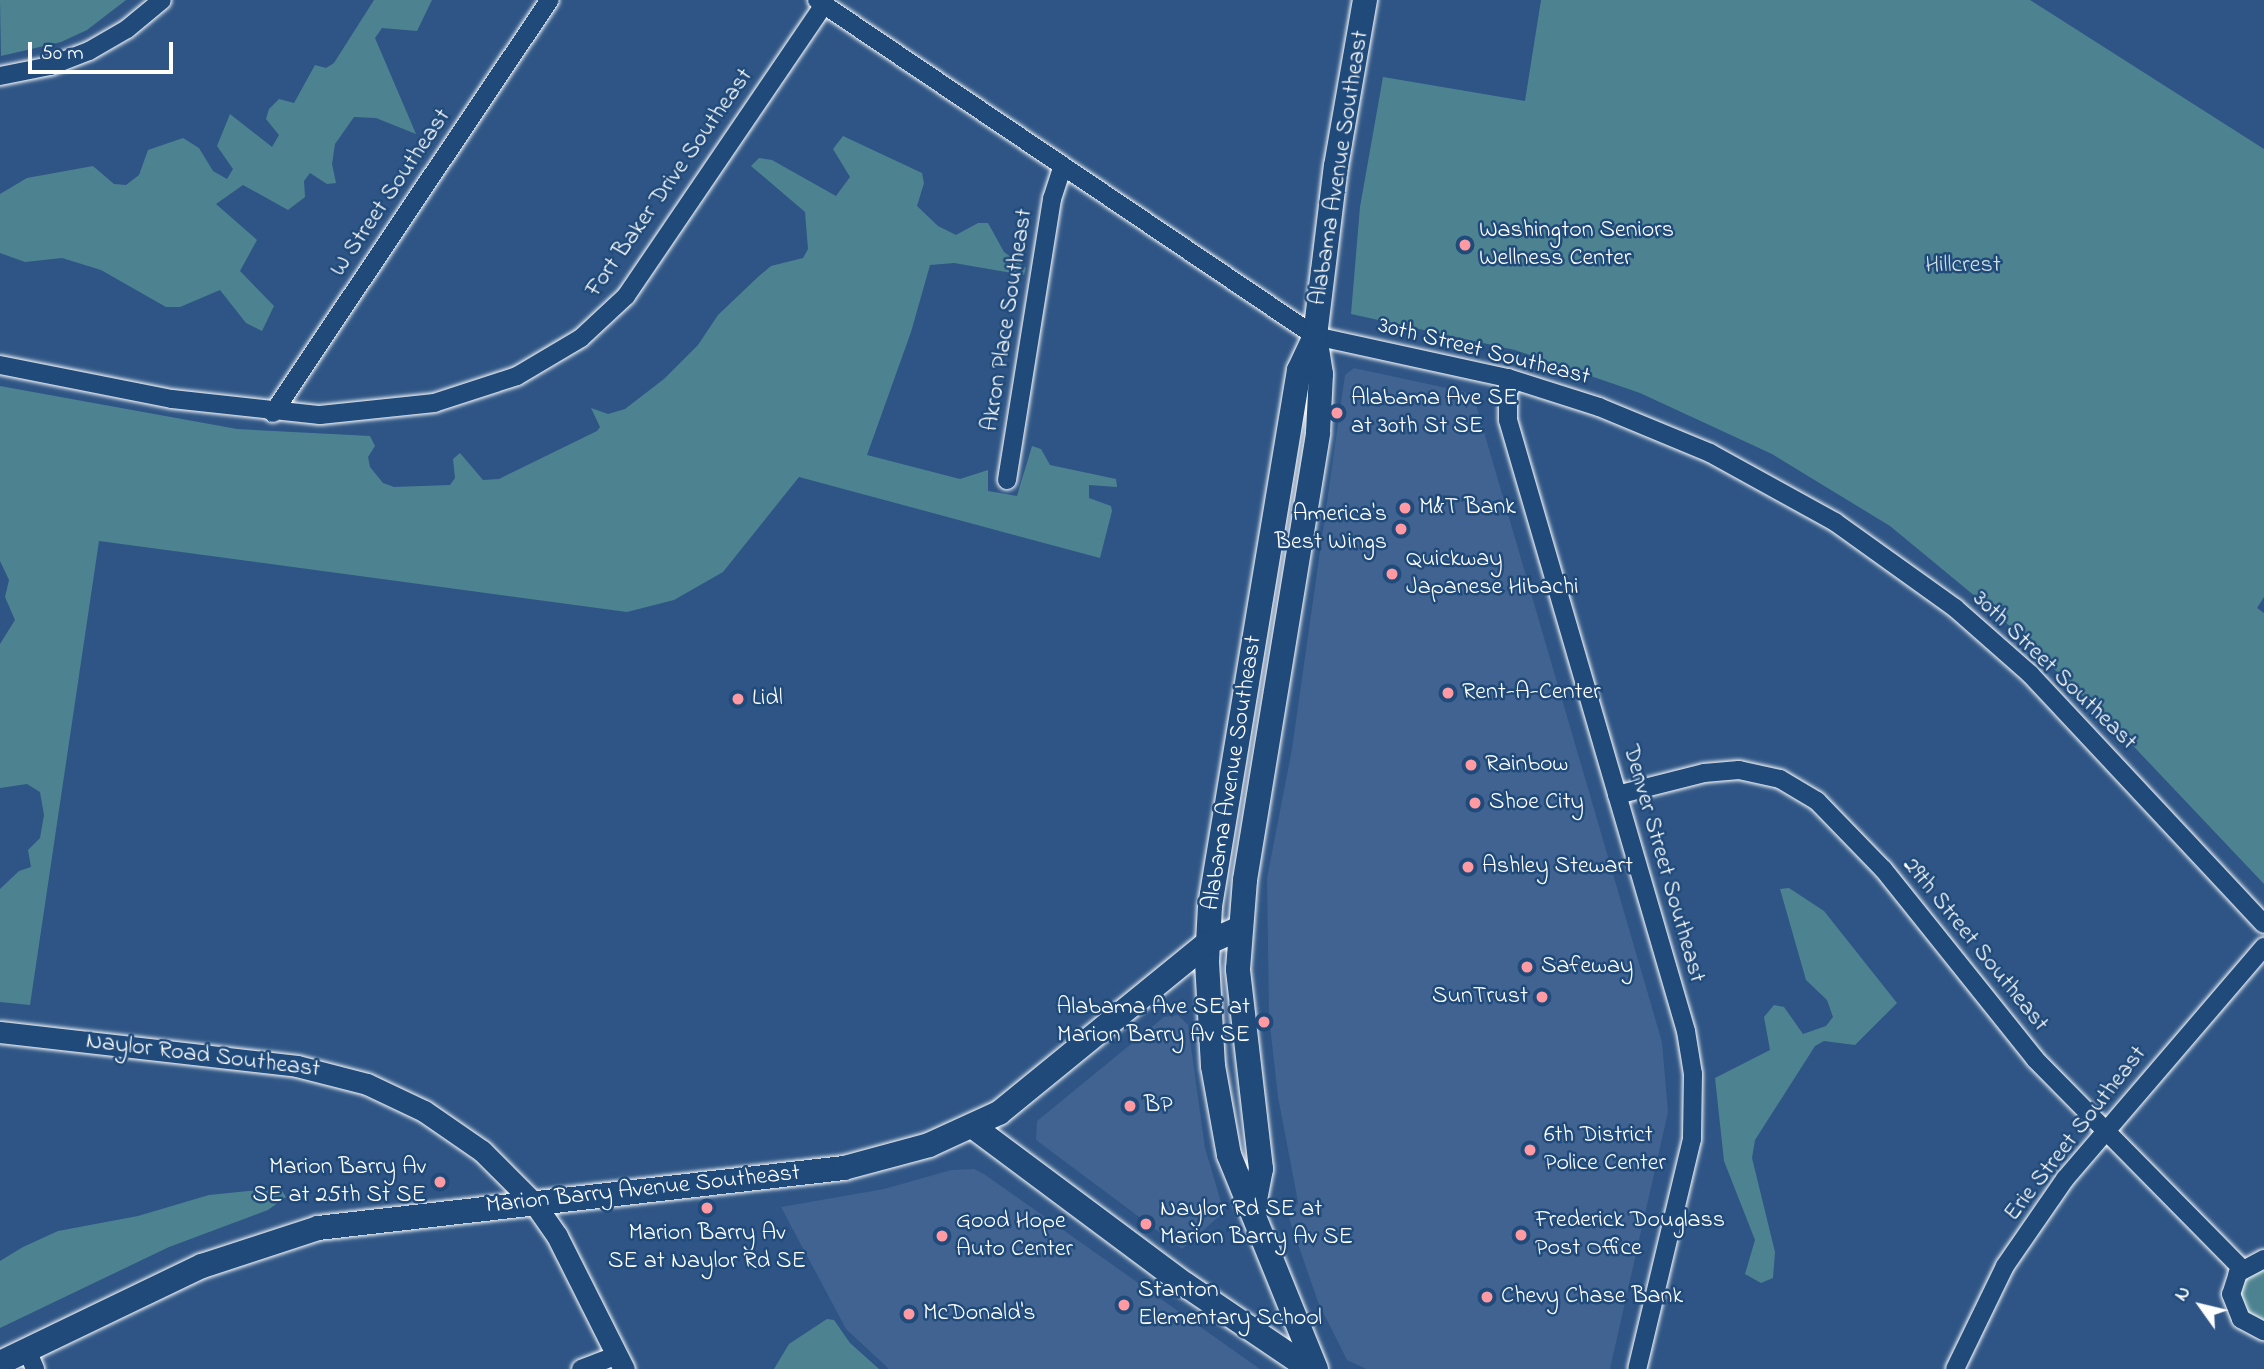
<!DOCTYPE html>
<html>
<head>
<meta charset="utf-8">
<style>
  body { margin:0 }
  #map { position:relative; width:2264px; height:1369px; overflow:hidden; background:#2e5585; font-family:"Indie Flower",sans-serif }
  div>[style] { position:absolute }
  .built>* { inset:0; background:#406391 }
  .green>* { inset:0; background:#4d8391 }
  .roads { filter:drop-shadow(0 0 2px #fff) drop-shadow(0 0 2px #fff) }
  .minor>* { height:18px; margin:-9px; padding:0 9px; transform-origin:9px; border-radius:9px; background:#1f4a7a }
  .tertiary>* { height:21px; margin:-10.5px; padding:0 10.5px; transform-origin:10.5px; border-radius:10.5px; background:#1f4a7a }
  .secondary>* { height:24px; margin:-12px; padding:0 12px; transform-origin:12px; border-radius:12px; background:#1f4a7a }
  .dots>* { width:19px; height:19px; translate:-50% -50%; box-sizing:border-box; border:4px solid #1f4a7a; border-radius:50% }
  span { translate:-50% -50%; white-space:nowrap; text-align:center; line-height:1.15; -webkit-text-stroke:5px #1f4a7a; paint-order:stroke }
  .street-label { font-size:24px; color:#fff }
  .poi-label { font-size:24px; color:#fff }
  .left { translate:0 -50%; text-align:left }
  .right { translate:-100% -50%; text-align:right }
  .park-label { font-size:24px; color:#d2e0e4 }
  .north { position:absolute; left:2166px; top:1271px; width:70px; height:70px; -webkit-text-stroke:5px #1f4a7a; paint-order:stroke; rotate:304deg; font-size:19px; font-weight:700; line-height:28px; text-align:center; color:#fff }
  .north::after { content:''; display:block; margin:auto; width:24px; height:32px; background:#fff; clip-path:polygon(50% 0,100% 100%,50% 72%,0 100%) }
  .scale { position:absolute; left:28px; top:42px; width:145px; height:32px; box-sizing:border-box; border:4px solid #fff; border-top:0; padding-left:9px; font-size:21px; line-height:24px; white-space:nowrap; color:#fff; -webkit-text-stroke:5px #1f4a7a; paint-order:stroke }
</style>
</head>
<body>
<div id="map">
  <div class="built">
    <div style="clip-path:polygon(1354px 368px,1465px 392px,1475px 401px,1662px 1042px,1668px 1112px,1610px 1369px,1366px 1369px,1347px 1360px,1318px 1302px,1289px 1218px,1298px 1202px,1278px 1097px,1269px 1017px,1267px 878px,1292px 749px,1345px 375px)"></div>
    <div style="clip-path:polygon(1178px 1015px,1188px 1025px,1205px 1148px,1224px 1212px,1182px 1249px,1036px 1140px,1037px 1121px,1164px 1017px)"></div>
    <div style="clip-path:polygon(974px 1169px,984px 1174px,1260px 1369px,889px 1369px,846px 1329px,781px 1207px,884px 1189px,951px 1170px)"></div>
  </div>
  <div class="green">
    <div style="clip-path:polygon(0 0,126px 0,87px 30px,61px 42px,1px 56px)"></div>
    <div style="clip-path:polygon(374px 0,432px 0,417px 31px,382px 28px,375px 38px,416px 134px,376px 118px,354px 117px,335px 144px,332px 164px,336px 183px,327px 184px,310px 173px,304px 181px,305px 197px,288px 210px,243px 185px,216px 204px,257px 240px,240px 271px,274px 306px,262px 331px,246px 323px,220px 290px,180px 307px,166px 307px,101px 270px,62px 258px,25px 262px,0 253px,0 194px,27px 178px,93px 166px,114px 184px,126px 185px,139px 175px,148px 150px,183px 138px,199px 148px,213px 171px,227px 179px,233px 169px,217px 146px,230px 114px,272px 147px,279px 135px,266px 119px,269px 109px,279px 99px,294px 103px,315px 65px,326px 68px,334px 63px)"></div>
    <div style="clip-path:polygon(1541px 0,2030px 0,2264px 149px,2264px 597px,2257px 608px,2264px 613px,2264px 884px,2120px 732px,1999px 616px,1890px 526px,1772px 454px,1640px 393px,1515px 350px,1351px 314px,1360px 207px,1383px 77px,1525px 101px)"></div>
    <div style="clip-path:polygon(843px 136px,922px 173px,924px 183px,917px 206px,938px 226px,956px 235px,978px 223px,988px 223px,1004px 252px,1026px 268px,1024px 275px,954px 263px,930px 265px,911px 332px,867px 455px,960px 479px,988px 470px,988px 491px,1017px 496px,1032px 446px,1041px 449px,1050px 465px,1116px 479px,1117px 487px,1089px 485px,1089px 498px,1111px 506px,1112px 511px,1100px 558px,799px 477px,723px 572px,674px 600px,627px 612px,99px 541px,30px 1005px,0 1002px,0 889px,19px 871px,31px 867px,28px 850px,40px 838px,44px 815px,40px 792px,27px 784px,0 788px,0 644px,15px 620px,5px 597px,9px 580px,0 561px,0 386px,237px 429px,370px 436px,375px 446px,368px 457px,370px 467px,383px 483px,394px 487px,450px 485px,455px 478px,453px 459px,460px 453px,483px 480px,499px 479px,597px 431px,600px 427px,591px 408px,608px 414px,625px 409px,664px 379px,698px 345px,718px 315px,759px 276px,771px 266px,803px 258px,808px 249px,805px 212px,751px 166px,759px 158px,772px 160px,836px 196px,850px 177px,833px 149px)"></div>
    <div style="clip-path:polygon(1789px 888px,1824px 911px,1897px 1003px,1855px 1045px,1824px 1041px,1815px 1046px,1755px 1140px,1752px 1158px,1775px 1252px,1773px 1278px,1761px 1283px,1745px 1274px,1755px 1240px,1724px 1161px,1715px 1078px,1770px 1050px,1764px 1017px,1774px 1005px,1784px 1007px,1803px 1034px,1826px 1026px,1833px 1017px,1827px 1000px,1806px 980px,1780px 889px)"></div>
    <div style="clip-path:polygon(280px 1188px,286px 1197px,268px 1210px,169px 1247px,0 1328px,0 1261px,23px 1247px,58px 1231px,138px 1216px,209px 1195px)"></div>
    <div style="clip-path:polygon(2264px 1267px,2264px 1322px,2247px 1313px,2239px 1294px,2248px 1275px)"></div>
    <div style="clip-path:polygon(827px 1319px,834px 1320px,850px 1343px,879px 1369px,774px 1369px,789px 1344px)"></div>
  </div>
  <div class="roads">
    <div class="minor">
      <div style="left:817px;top:0;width:601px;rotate:34.01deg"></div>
      <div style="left:1315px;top:336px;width:198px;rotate:12.3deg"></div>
      <div style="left:1508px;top:378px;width:96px;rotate:17.7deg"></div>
      <div style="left:1599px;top:407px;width:120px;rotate:22.5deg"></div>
      <div style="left:1710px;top:453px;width:143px;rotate:28.9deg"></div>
      <div style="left:1835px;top:522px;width:148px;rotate:35.6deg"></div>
      <div style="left:1955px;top:608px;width:100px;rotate:41.3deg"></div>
      <div style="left:2030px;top:674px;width:342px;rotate:46.9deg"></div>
      <div style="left:0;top:76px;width:51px;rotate:-11.3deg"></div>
      <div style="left:50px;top:66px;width:42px;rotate:-21deg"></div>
      <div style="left:89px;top:51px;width:44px;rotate:-30.1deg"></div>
      <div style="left:127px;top:29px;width:45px;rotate:-39.6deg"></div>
      <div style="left:0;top:365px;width:175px;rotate:11.2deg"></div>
      <div style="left:172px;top:399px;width:149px;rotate:6.2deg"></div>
      <div style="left:320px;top:415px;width:115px;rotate:-6deg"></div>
      <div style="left:434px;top:403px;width:87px;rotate:-18deg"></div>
      <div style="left:517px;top:376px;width:74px;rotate:-30.7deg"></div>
      <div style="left:581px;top:338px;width:62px;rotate:-43deg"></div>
      <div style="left:626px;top:296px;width:352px;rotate:-55.8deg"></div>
      <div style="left:1508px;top:378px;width:42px;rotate:90deg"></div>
      <div style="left:1508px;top:420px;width:636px;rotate:73.76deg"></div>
      <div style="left:1686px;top:1031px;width:44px;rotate:80.8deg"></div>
      <div style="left:1693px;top:1074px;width:65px;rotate:90.9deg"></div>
      <div style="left:1692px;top:1139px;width:236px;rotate:103.4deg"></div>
      <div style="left:273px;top:413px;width:497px;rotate:-56.2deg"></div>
      <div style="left:1007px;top:480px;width:285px;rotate:-80.9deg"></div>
      <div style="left:1052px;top:199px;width:33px;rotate:-72deg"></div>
      <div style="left:1617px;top:795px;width:90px;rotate:-14.2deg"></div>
      <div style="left:1704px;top:773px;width:35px;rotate:-5deg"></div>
      <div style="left:1739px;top:770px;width:42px;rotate:12.4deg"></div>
      <div style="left:1780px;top:779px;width:43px;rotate:30.7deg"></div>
      <div style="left:1817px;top:801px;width:95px;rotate:45.9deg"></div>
      <div style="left:1883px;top:869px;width:243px;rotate:51.3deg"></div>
      <div style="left:2035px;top:1059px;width:295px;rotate:45.4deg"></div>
      <div style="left:2264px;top:1259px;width:30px;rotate:152deg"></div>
      <div style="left:2238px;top:1273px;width:22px;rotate:108deg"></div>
      <div style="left:2231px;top:1294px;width:27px;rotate:68deg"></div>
      <div style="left:2241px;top:1319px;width:26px;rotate:28deg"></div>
      <div style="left:27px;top:1350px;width:21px;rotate:67deg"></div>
      <div style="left:581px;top:1369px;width:36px;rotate:-21deg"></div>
      <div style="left:1955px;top:1369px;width:114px;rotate:-64.1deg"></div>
      <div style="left:2005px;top:1266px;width:106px;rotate:-55.4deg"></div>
      <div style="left:2065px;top:1179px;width:306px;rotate:-49.4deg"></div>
    </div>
    <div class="tertiary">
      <div style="left:0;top:1032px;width:299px;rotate:6.5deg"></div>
      <div style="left:297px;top:1066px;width:72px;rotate:14.4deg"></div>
      <div style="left:367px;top:1084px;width:63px;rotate:25.3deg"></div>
      <div style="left:424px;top:1111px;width:70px;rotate:34.6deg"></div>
      <div style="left:482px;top:1151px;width:74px;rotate:45deg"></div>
      <div style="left:534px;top:1203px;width:40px;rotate:55.1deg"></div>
      <div style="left:557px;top:1236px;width:149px;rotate:63.3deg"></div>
    </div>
    <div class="secondary">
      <div style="left:1315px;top:336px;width:38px;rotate:115deg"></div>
      <div style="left:1299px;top:370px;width:543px;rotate:99.43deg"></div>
      <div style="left:1210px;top:906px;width:56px;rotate:93.1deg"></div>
      <div style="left:1207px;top:962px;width:104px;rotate:86.7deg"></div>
      <div style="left:1213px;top:1066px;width:90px;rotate:79.8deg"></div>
      <div style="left:1229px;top:1155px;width:231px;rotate:67.9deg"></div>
      <div style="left:975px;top:1128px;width:263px;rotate:36.7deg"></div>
      <div style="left:1186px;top:1285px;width:150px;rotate:34.1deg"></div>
      <div style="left:1253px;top:1210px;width:42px;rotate:-79deg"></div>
      <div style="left:1261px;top:1169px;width:201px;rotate:-96.6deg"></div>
      <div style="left:1238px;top:969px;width:89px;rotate:-85.5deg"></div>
      <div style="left:1245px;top:880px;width:453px;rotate:-80.7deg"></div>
      <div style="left:1318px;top:433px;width:59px;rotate:-87.1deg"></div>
      <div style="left:1321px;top:374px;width:38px;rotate:-99deg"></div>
      <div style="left:1315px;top:336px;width:171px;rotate:-83deg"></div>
      <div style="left:1336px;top:166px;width:169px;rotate:-80.1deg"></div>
      <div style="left:0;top:1363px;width:224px;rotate:-25.7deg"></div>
      <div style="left:202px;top:1266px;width:122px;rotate:-18.1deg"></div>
      <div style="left:318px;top:1228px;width:529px;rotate:-6.51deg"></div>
      <div style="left:844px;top:1168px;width:88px;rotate:-15.1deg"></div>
      <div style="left:929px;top:1145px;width:77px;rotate:-24.6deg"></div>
      <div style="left:999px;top:1113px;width:271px;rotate:-39.2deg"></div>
      <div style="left:1209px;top:942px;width:35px;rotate:-24deg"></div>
    </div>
  </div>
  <div class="dots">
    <div style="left:1465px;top:245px;background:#ff9aa2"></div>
    <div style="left:1337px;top:413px;background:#ff9aa2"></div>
    <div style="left:1405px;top:508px;background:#ff9aa2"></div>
    <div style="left:1401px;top:529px;background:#ff9aa2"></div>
    <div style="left:1392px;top:574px;background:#ff9aa2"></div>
    <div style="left:1448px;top:693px;background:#ff9aa2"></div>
    <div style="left:738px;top:699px;background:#ff9aa2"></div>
    <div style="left:1471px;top:765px;background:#ff9aa2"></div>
    <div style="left:1475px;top:803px;background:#ff9aa2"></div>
    <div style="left:1468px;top:867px;background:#ff9aa2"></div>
    <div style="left:1527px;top:967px;background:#ff9aa2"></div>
    <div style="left:1542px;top:997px;background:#ff9aa2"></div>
    <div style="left:1264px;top:1022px;background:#ff9aa2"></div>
    <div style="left:1130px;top:1106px;background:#ff9aa2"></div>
    <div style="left:1530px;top:1150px;background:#ff9aa2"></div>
    <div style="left:440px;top:1182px;background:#ff9aa2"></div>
    <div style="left:707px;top:1208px;background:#ff9aa2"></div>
    <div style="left:1146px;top:1224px;background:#ff9aa2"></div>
    <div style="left:1521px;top:1235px;background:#ff9aa2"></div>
    <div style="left:942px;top:1236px;background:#ff9aa2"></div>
    <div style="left:1487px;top:1297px;background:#ff9aa2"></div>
    <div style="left:1124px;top:1305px;background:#ff9aa2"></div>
    <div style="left:909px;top:1314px;background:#ff9aa2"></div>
  </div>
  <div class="street-label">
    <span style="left:1340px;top:168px;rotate:-81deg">Alabama Avenue Southeast</span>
    <span style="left:670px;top:183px;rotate:-55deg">Fort Baker Drive Southeast</span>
    <span style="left:391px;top:193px;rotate:-56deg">W Street Southeast</span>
    <span style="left:1008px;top:320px;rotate:-81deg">Akron Place Southeast</span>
    <span style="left:1484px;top:352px;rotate:14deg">30th Street Southeast</span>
    <span style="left:2054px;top:671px;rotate:44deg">30th Street Southeast</span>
    <span style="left:1233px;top:773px;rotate:-81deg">Alabama Avenue Southeast</span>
    <span style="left:1663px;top:864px;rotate:74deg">Denver Street Southeast</span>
    <span style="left:1975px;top:945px;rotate:51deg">29th Street Southeast</span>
    <span style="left:203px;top:1056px;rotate:7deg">Naylor Road Southeast</span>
    <span style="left:2076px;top:1134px;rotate:-52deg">Erie Street Southeast</span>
    <span style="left:643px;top:1190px;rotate:-6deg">Marion Barry Avenue Southeast</span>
  </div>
  <div class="poi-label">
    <span class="left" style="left:1479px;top:245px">Washington Seniors<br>Wellness Center</span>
    <span class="left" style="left:1351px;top:413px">Alabama Ave SE<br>at 30th St SE</span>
    <span class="left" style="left:1419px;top:508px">M&amp;T Bank</span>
    <span class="right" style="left:1387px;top:529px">America's<br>Best Wings</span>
    <span class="left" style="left:1406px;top:574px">Quickway<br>Japanese Hibachi</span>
    <span class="left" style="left:1462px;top:693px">Rent-A-Center</span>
    <span class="left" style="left:752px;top:699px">Lidl</span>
    <span class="left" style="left:1485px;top:765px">Rainbow</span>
    <span class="left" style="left:1489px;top:803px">Shoe City</span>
    <span class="left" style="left:1482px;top:867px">Ashley Stewart</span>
    <span class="left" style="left:1541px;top:967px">Safeway</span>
    <span class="right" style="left:1528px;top:997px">SunTrust</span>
    <span class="right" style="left:1250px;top:1022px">Alabama Ave SE at<br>Marion Barry Av SE</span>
    <span class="left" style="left:1144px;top:1106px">BP</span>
    <span class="left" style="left:1544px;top:1150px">6th District<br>Police Center</span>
    <span class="right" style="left:426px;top:1182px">Marion Barry Av<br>SE at 25th St SE</span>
    <span class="left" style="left:1160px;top:1224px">Naylor Rd SE at<br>Marion Barry Av SE</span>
    <span class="left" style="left:1535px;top:1235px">Frederick Douglass<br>Post Office</span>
    <span class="left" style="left:956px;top:1236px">Good Hope<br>Auto Center</span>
    <span style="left:707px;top:1248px">Marion Barry Av<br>SE at Naylor Rd SE</span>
    <span class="left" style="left:1138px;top:1305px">Stanton<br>Elementary School</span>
    <span class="left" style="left:1501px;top:1297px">Chevy Chase Bank</span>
    <span class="left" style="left:923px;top:1314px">McDonald's</span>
  </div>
  <div class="park-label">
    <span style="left:1963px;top:266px">Hillcrest</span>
  </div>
  <div class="north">N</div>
  <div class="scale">50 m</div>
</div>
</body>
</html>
